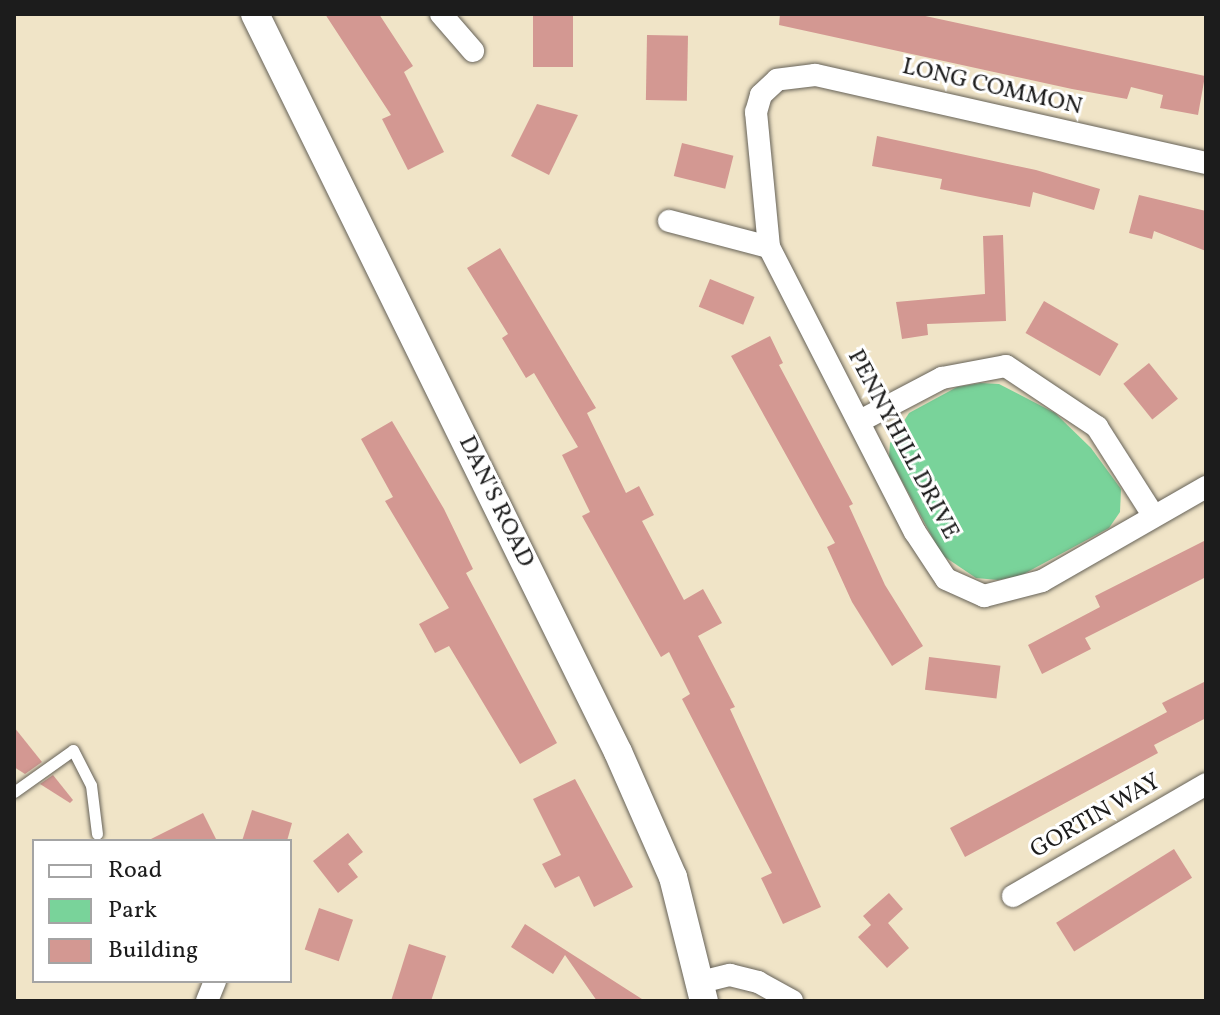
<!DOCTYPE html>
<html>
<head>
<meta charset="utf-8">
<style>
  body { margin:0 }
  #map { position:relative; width:1220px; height:1015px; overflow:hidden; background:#f0e4c7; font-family:Vollkorn,serif }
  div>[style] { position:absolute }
  .green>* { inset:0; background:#79d39a }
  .building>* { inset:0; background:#d39892; transform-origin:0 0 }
  .roads { filter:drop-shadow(0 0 2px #666258) drop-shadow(0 0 2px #666258) }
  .service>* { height:11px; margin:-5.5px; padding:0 5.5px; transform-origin:5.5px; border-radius:5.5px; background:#fff }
  .minor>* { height:22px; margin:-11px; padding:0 11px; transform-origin:11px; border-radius:11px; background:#fff }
  .tertiary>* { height:28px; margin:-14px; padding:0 14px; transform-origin:14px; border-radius:14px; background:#fff }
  span { translate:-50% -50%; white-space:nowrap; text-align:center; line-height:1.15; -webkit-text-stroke:6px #fff; paint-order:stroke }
  .street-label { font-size:24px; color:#1c1c1c }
  .frame { position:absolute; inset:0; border:16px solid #1c1c1c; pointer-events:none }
  .legend { position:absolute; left:32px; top:839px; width:260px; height:144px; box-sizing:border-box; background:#fff; border:2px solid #a4a4a4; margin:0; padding:10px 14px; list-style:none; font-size:24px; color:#1c1c1c }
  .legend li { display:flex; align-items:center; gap:16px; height:40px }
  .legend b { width:40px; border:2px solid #a4a4a4 }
</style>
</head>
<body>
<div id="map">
  <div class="green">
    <div style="clip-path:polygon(981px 383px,999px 384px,1055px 413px,1091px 448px,1121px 489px,1120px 512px,1109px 528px,1020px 576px,998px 580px,976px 578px,942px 555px,889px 457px,890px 443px,909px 413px,957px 387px)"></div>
  </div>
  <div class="building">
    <div style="clip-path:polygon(325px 14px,379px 14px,413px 66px,404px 72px,444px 152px,408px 170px,382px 119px,391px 115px)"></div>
    <div style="left:533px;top:14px;width:40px;height:53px"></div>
    <div style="clip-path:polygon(780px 14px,916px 14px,1205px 76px,1198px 115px,1160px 108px,1163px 95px,1131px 87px,1127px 99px,1072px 89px,779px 25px)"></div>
    <div style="left:647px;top:35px;width:41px;height:65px;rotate:1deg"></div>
    <div style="clip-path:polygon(537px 104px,578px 115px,549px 175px,511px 156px)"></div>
    <div style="clip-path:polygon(877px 136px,1036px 170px,1100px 189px,1094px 210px,1033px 192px,1030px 207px,940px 189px,942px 179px,872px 166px)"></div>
    <div style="left:682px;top:143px;width:53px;height:34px;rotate:14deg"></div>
    <div style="clip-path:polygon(1139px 195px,1206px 211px,1206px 251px,1154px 231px,1152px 239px,1129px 233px)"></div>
    <div style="clip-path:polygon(1003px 235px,1006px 321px,927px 324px,928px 335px,902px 339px,896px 302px,985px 294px,983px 236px)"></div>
    <div style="clip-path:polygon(500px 248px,596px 408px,587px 413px,626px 493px,639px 486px,654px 515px,642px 521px,684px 600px,703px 589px,722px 623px,698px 636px,735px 707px,730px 709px,821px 907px,783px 924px,761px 878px,772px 873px,682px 699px,690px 694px,669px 652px,661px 657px,582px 516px,590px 512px,562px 455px,578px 447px,534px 373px,526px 378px,502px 338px,508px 334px,467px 268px)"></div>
    <div style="left:710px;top:279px;width:48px;height:30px;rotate:22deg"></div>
    <div style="left:1044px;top:301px;width:86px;height:37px;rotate:30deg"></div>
    <div style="clip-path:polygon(770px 336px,783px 363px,779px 365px,853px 504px,849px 506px,885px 585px,923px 646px,892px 666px,852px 602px,827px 547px,835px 543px,731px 356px)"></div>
    <div style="left:1149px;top:363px;width:46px;height:33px;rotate:51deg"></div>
    <div style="clip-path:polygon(392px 421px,444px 509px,473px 569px,466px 573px,557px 743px,520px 764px,449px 646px,435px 653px,419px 624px,449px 608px,385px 501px,393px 497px,361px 439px)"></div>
    <div style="clip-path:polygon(1206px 540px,1206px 577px,1085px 638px,1091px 649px,1042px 674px,1028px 645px,1100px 607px,1095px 596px)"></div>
    <div style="left:929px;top:657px;width:72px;height:33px;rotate:7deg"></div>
    <div style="clip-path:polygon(1206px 681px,1206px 718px,1154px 745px,1158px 753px,965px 857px,950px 828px,1167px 712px,1162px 703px)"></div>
    <div style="clip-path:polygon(14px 727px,42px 762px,25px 774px,14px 767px)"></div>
    <div style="clip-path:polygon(53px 775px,73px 800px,70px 803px,40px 784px)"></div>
    <div style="clip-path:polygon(575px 779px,633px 887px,594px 907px,579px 876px,555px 888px,542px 864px,561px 855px,533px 799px)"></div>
    <div style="clip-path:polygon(252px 810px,292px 823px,287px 841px,242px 841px)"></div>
    <div style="clip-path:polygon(203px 813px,217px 841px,147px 841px)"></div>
    <div style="clip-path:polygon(348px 833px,363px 852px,348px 864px,358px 877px,338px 893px,313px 861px)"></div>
    <div style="left:1174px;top:849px;width:34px;height:139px;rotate:58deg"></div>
    <div style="clip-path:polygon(889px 893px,903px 909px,888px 923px,909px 948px,887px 968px,858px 937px,871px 925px,863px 916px)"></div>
    <div style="left:319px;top:908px;width:36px;height:44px;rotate:19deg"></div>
    <div style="clip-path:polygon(525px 924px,567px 951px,645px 1001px,597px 1001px,565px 955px,553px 974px,511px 947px)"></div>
    <div style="clip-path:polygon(409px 944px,446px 956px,431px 1001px,391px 1001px)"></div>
  </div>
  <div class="roads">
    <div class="service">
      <div style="left:14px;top:792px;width:72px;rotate:-35.4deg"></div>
      <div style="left:73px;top:750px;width:39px;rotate:63deg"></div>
      <div style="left:91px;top:785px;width:49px;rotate:83deg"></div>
    </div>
    <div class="minor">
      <div style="left:441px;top:14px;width:49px;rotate:49.1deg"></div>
      <div style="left:1206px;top:163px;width:401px;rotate:-167.3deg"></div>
      <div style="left:815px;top:75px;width:38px;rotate:173deg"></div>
      <div style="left:777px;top:80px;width:22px;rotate:137deg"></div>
      <div style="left:761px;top:95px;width:18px;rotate:106deg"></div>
      <div style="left:756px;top:112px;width:136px;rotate:84.5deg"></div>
      <div style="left:769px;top:247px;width:320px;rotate:62.9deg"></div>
      <div style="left:915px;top:532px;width:56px;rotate:56.6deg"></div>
      <div style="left:946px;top:579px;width:42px;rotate:24.1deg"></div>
      <div style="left:984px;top:596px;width:60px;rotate:-14.5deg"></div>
      <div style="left:1042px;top:581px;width:189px;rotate:-29.8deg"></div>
      <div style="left:669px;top:221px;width:103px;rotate:14.6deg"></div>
      <div style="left:860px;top:421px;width:93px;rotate:-27.7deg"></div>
      <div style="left:942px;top:378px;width:65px;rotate:-10.6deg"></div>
      <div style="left:1006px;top:366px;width:110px;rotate:33.8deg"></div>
      <div style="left:1097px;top:427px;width:104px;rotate:57.5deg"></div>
      <div style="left:1013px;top:896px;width:223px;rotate:-30.1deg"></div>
      <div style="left:701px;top:982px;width:30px;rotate:-14deg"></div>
      <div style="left:730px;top:975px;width:29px;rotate:14deg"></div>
      <div style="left:758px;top:982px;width:39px;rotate:29deg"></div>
      <div style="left:207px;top:1001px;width:22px;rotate:-68deg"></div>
    </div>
    <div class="tertiary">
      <div style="left:255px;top:14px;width:822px;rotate:63.81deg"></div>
      <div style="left:618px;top:752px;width:137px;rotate:66.3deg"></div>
      <div style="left:673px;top:877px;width:128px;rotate:76deg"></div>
    </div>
  </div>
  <div class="street-label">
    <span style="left:992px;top:88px;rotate:13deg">LONG COMMON</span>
    <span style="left:902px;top:445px;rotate:62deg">PENNYHILL DRIVE</span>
    <span style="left:495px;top:502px;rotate:64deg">DAN'S ROAD</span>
    <span style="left:1096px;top:817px;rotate:-30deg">GORTIN WAY</span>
  </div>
  <div class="frame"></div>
  <ul class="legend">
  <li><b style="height:10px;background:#fff"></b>Road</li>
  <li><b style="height:22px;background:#79d39a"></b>Park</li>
  <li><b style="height:22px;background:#d39892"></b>Building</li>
  </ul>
</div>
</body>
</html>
